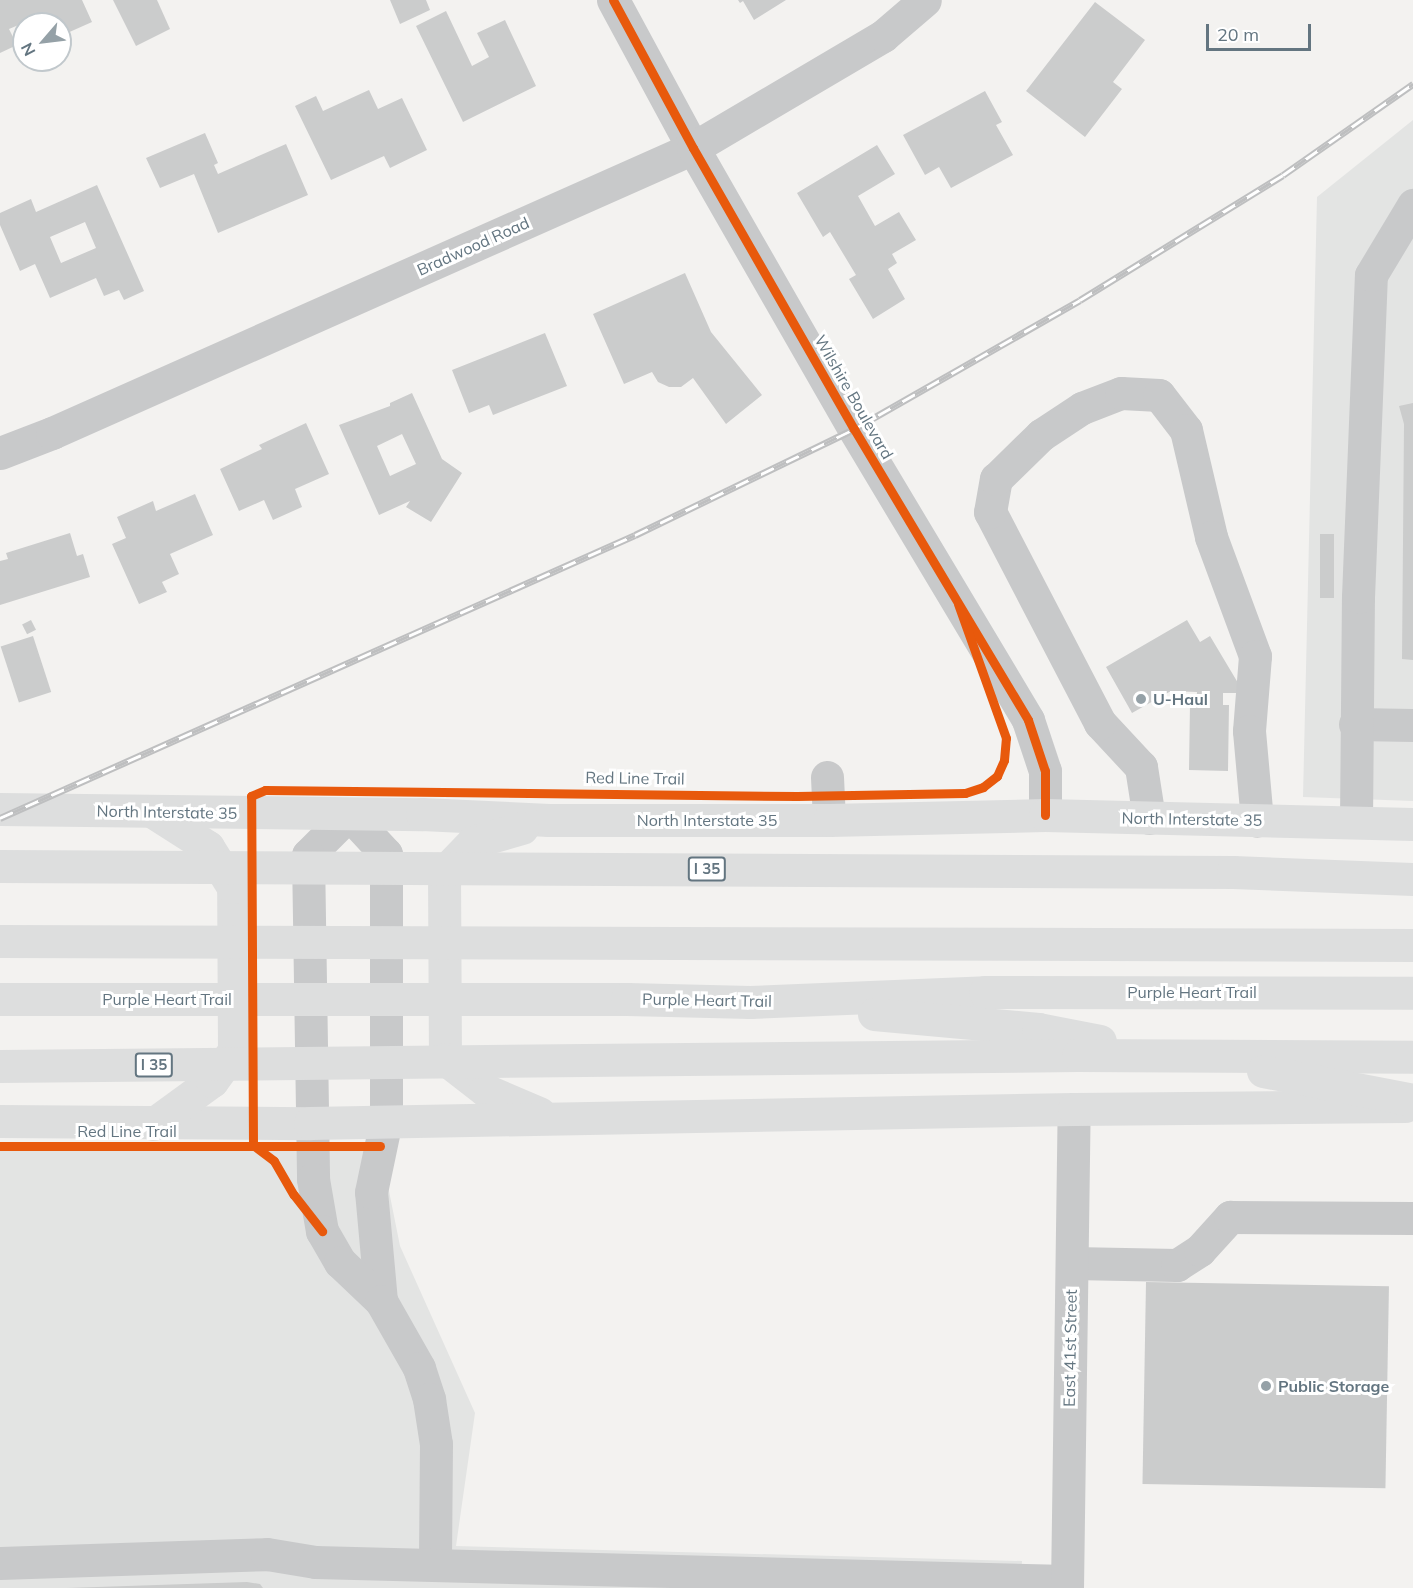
<!DOCTYPE html>
<html>
<head>
<meta charset="utf-8">
<style>
  body { margin:0 }
  #map { position:relative; width:1413px; height:1588px; overflow:hidden; background:#f3f2f0; font-family:Mulish,sans-serif }
  div>[style] { position:absolute }
  .built>* { inset:0; background:#e3e4e3 }
  .building>* { inset:0; background:#cbcccc; transform-origin:0 0 }
  .minor>* { height:33px; margin:-16.5px; padding:0 16.5px; transform-origin:16.5px; border-radius:16.5px; background:#c8c9ca }
  .major>* { height:33px; margin:-16.5px; padding:0 16.5px; transform-origin:16.5px; border-radius:16.5px; background:#dddede }
  .highway>* { height:33px; margin:-16.5px; padding:0 16.5px; transform-origin:16.5px; border-radius:16.5px; background:#dddede }
  .rail>* { height:7px; margin-top:-3.5px; transform-origin:0; background:repeating-linear-gradient(90deg,#fff 0 14px,#bebfc0 0 28px); box-sizing:border-box; border-block:2px solid #bebfc0 }
  .cycleway>* { height:9px; margin:-4.5px; padding:0 4.5px; transform-origin:4.5px; border-radius:4.5px; background:#e8590c }
  .dots>* { width:16px; height:16px; translate:-50% -50%; box-sizing:border-box; border:3px solid #fff; border-radius:50% }
  span { translate:-50% -50%; white-space:nowrap; text-align:center; line-height:1.15; -webkit-text-stroke:6px #fff; paint-order:stroke }
  .shield-label span { padding:2px 4px; background:#fff; border:2px solid; border-radius:4px; -webkit-text-stroke-width:0 }
  .shield-label { font-size:15px; color:#637580; font-weight:700 }
  .street-label { font-size:16px; color:#637580 }
  .poi-label { font-size:16px; color:#637580; font-weight:700 }
  .left { translate:0 -50%; text-align:left }
  .north { position:absolute; left:12px; top:12px; width:60px; height:60px; box-sizing:border-box; background:#fff; border:2px solid #c1c8cc; border-radius:50%; rotate:242deg; font-size:16px; font-weight:700; line-height:24px; text-align:center; color:#637580 }
  .north::after { content:''; display:block; margin:auto; width:21px; height:27px; background:#95a1a7; clip-path:polygon(50% 0,100% 100%,50% 72%,0 100%) }
  .scale { position:absolute; left:1206px; top:24px; width:105px; height:27px; box-sizing:border-box; border:3px solid #637580; border-top:0; padding-left:8px; font-size:18px; line-height:21px; white-space:nowrap; color:#637580; -webkit-text-stroke:4px #fff; paint-order:stroke }
</style>
</head>
<body>
<div id="map">
  <div class="built">
    <div style="clip-path:polygon(1413px 120px,1413px 801px,1303px 797px,1317px 197px)"></div>
    <div style="clip-path:polygon(0 1143px,380px 1146px,400px 1246px,475px 1413px,456px 1546px,1022px 1561px,1021px 1588px,0 1588px)"></div>
  </div>
  <div class="building">
    <div style="clip-path:polygon(0 0,82px 0,92px 22px,65px 34px,59px 21px,53px 24px,24px 24px,24px 31px,21px 24px,9px 29px,17px 45px,0 53px)"></div>
    <div style="clip-path:polygon(113px 0,157px 0,170px 29px,136px 46px)"></div>
    <div style="clip-path:polygon(390px 0,426px 0,430px 10px,400px 24px)"></div>
    <div style="clip-path:polygon(738px 0,786px 0,754px 20px,743px 1px,740px 3px)"></div>
    <div style="clip-path:polygon(1095px 2px,1145px 40px,1113px 82px,1122px 89px,1085px 137px,1026px 91px)"></div>
    <div style="clip-path:polygon(446px 11px,472px 66px,489px 57px,477px 33px,505px 20px,536px 86px,463px 122px,416px 26px)"></div>
    <div style="clip-path:polygon(369px 90px,378px 109px,402px 98px,427px 150px,390px 168px,384px 156px,331px 180px,295px 106px,316px 96px,323px 111px)"></div>
    <div style="clip-path:polygon(985px 91px,1002px 122px,996px 125px,1013px 155px,951px 188px,939px 167px,925px 175px,903px 135px)"></div>
    <div style="clip-path:polygon(205px 133px,218px 163px,214px 165px,218px 174px,286px 144px,308px 195px,218px 233px,194px 174px,160px 188px,146px 158px)"></div>
    <div style="clip-path:polygon(877px 145px,895px 174px,858px 196px,875px 226px,899px 212px,916px 240px,892px 254px,897px 263px,888px 269px,905px 299px,873px 319px,849px 279px,856px 275px,830px 232px,823px 237px,797px 193px)"></div>
    <div style="clip-path:polygon(evenodd,97px 185px,144px 291px,124px 300px,119px 290px,104px 296px,96px 278px,50px 298px,35px 264px,20px 271px,0 225px,0 213px,31px 199px,36px 212px,97px 185px,85px 222px,96px 248px,61px 263px,50px 237px,85px 222px)"></div>
    <div style="clip-path:polygon(685px 273px,711px 332px,762px 395px,726px 424px,693px 378px,681px 387px,669px 387px,658px 382px,652px 372px,624px 384px,593px 314px)"></div>
    <div style="clip-path:polygon(545px 333px,567px 386px,493px 415px,489px 405px,469px 413px,452px 370px)"></div>
    <div style="clip-path:polygon(evenodd,412px 393px,442px 459px,462px 473px,431px 522px,406px 507px,410px 501px,379px 515px,339px 425px,390px 406px,390px 403px,412px 393px,402px 434px,416px 464px,390px 476px,377px 446px,402px 434px)"></div>
    <div style="clip-path:polygon(1413px 403px,1413px 660px,1402px 659px,1404px 424px,1399px 406px)"></div>
    <div style="clip-path:polygon(306px 423px,329px 474px,295px 489px,302px 507px,273px 520px,264px 500px,239px 511px,220px 469px,262px 449px,259px 445px)"></div>
    <div style="clip-path:polygon(195px 494px,213px 535px,170px 554px,179px 574px,162px 582px,167px 592px,139px 604px,112px 544px,126px 538px,117px 517px,153px 501px,156px 511px)"></div>
    <div style="clip-path:polygon(70px 533px,77px 556px,83px 554px,90px 577px,0 605px,0 561px,8px 559px,6px 553px)"></div>
    <div style="left:1320px;top:534px;width:14px;height:64px"></div>
    <div style="left:31px;top:620px;width:11px;height:10px;rotate:63deg"></div>
    <div style="clip-path:polygon(1187px 620px,1200px 642px,1210px 636px,1244px 693px,1223px 693px,1223px 705px,1229px 705px,1228px 771px,1189px 770px,1190px 704px,1196px 705px,1197px 692px,1171px 691px,1132px 713px,1106px 667px)"></div>
    <div style="left:33px;top:636px;width:59px;height:34px;rotate:72deg"></div>
    <div style="left:1146px;top:1282px;width:243px;height:202px;rotate:1deg"></div>
    <div style="clip-path:polygon(247px 1582px,260px 1584px,263px 1588px,67px 1588px)"></div>
  </div>
  <div class="minor">
    <div style="left:613px;top:0;width:168px;rotate:61.6deg"></div>
    <div style="left:693px;top:148px;width:324px;rotate:60.2deg"></div>
    <div style="left:854px;top:429px;width:339px;rotate:59.1deg"></div>
    <div style="left:1028px;top:720px;width:54px;rotate:71.6deg"></div>
    <div style="left:1045px;top:771px;width:44px;rotate:90deg"></div>
    <div style="left:0;top:453px;width:56px;rotate:-21deg"></div>
    <div style="left:52px;top:433px;width:702px;rotate:-23.97deg"></div>
    <div style="left:693px;top:148px;width:221px;rotate:-30.5deg"></div>
    <div style="left:883px;top:36px;width:55px;rotate:-40.6deg"></div>
    <div style="left:1355px;top:724px;width:58px;rotate:1deg"></div>
    <div style="left:827px;top:777px;width:43px;rotate:87.3deg"></div>
    <div style="left:1149px;top:818px;width:52px;rotate:-98.9deg"></div>
    <div style="left:1141px;top:767px;width:60px;rotate:-133deg"></div>
    <div style="left:1100px;top:723px;width:238px;rotate:-117.5deg"></div>
    <div style="left:990px;top:512px;width:34px;rotate:-80deg"></div>
    <div style="left:996px;top:479px;width:63px;rotate:-44.4deg"></div>
    <div style="left:1041px;top:435px;width:49px;rotate:-33.4deg"></div>
    <div style="left:1082px;top:408px;width:42px;rotate:-21deg"></div>
    <div style="left:1121px;top:393px;width:38px;rotate:3deg"></div>
    <div style="left:1159px;top:395px;width:44px;rotate:52.4deg"></div>
    <div style="left:1186px;top:430px;width:110px;rotate:76.8deg"></div>
    <div style="left:1211px;top:537px;width:127px;rotate:69.7deg"></div>
    <div style="left:1255px;top:656px;width:75px;rotate:94.6deg"></div>
    <div style="left:1249px;top:731px;width:90px;rotate:84.9deg"></div>
    <div style="left:1356px;top:822px;width:225px;rotate:-89.5deg"></div>
    <div style="left:1358px;top:597px;width:322px;rotate:-87.7deg"></div>
    <div style="left:1371px;top:275px;width:82px;rotate:-59deg"></div>
    <div style="left:1072px;top:1263px;width:105px;rotate:1.1deg"></div>
    <div style="left:1177px;top:1265px;width:27px;rotate:-33deg"></div>
    <div style="left:1200px;top:1250px;width:45px;rotate:-47.7deg"></div>
    <div style="left:1230px;top:1217px;width:183px;rotate:0.3deg"></div>
    <div style="left:381px;top:1301px;width:109px;rotate:-95.2deg"></div>
    <div style="left:371px;top:1192px;width:74px;rotate:-78.2deg"></div>
    <div style="left:386px;top:1120px;width:266px;rotate:-90deg"></div>
    <div style="left:386px;top:854px;width:54px;rotate:-132.8deg"></div>
    <div style="left:349px;top:814px;width:58px;rotate:135deg"></div>
    <div style="left:308px;top:855px;width:324px;rotate:89.1deg"></div>
    <div style="left:313px;top:1179px;width:53px;rotate:80.2deg"></div>
    <div style="left:322px;top:1231px;width:36px;rotate:60deg"></div>
    <div style="left:340px;top:1262px;width:57px;rotate:43.6deg"></div>
    <div style="left:381px;top:1301px;width:77px;rotate:60.4deg"></div>
    <div style="left:419px;top:1368px;width:33px;rotate:72deg"></div>
    <div style="left:429px;top:1399px;width:46px;rotate:81.2deg"></div>
    <div style="left:436px;top:1444px;width:121px;rotate:90.5deg"></div>
    <div style="left:0;top:1563px;width:267px;rotate:-1.9deg"></div>
    <div style="left:267px;top:1554px;width:49px;rotate:9.5deg"></div>
    <div style="left:315px;top:1562px;width:752px;rotate:1.45deg"></div>
    <div style="left:1067px;top:1588px;width:479px;rotate:-89.2deg"></div>
  </div>
  <div class="major">
    <div style="left:0;top:809px;width:422px;rotate:0.7deg"></div>
    <div style="left:422px;top:814px;width:127px;rotate:2.7deg"></div>
    <div style="left:549px;top:820px;width:280px"></div>
    <div style="left:829px;top:820px;width:216px;rotate:-1.3deg"></div>
    <div style="left:1045px;top:815px;width:368px;rotate:1.4deg"></div>
    <div style="left:522px;top:828px;width:51px;rotate:164.1deg"></div>
    <div style="left:473px;top:842px;width:42px;rotate:134deg"></div>
    <div style="left:444px;top:872px;width:187px;rotate:89.7deg"></div>
    <div style="left:445px;top:1059px;width:51px;rotate:37.8deg"></div>
    <div style="left:485px;top:1090px;width:59px;rotate:23.1deg"></div>
    <div style="left:0;top:1121px;width:310px;rotate:0.4deg"></div>
    <div style="left:310px;top:1123px;width:764px;rotate:-1.05deg"></div>
    <div style="left:1074px;top:1109px;width:331px;rotate:-0.5deg"></div>
    <div style="left:153px;top:1124px;width:73px;rotate:-36.1deg"></div>
    <div style="left:212px;top:1081px;width:37px;rotate:-54deg"></div>
    <div style="left:234px;top:1051px;width:164px;rotate:-90.3deg"></div>
    <div style="left:233px;top:887px;width:47px;rotate:-122deg"></div>
    <div style="left:208px;top:847px;width:65px;rotate:-147.5deg"></div>
  </div>
  <div class="highway">
    <div style="left:0;top:866px;width:1233px;rotate:0.28deg"></div>
    <div style="left:1233px;top:872px;width:180px;rotate:2.2deg"></div>
    <div style="left:0;top:941px;width:1413px;rotate:0.16deg"></div>
    <div style="left:0;top:999px;width:627px"></div>
    <div style="left:627px;top:999px;width:123px;rotate:1.4deg"></div>
    <div style="left:750px;top:1002px;width:235px;rotate:-2.4deg"></div>
    <div style="left:985px;top:992px;width:428px;rotate:0.1deg"></div>
    <div style="left:874px;top:1014px;width:165px;rotate:5.2deg"></div>
    <div style="left:1038px;top:1029px;width:63px;rotate:11deg"></div>
    <div style="left:0;top:1066px;width:1078px;rotate:-0.58deg"></div>
    <div style="left:1078px;top:1055px;width:335px;rotate:0.3deg"></div>
    <div style="left:1263px;top:1071px;width:153px;rotate:10.9deg"></div>
  </div>
  <div class="rail">
    <div style="left:0;top:818px;width:695px;rotate:-24.02deg"></div>
    <div style="left:635px;top:535px;width:243px;rotate:-25.8deg"></div>
    <div style="left:854px;top:429px;width:260px;rotate:-29.7deg"></div>
    <div style="left:1080px;top:300px;width:238px;rotate:-31.6deg"></div>
    <div style="left:1283px;top:175px;width:159px;rotate:-35deg"></div>
  </div>
  <div class="cycleway">
    <div style="left:613px;top:0;width:168px;rotate:61.6deg"></div>
    <div style="left:693px;top:148px;width:324px;rotate:60.2deg"></div>
    <div style="left:854px;top:429px;width:339px;rotate:59.1deg"></div>
    <div style="left:1028px;top:720px;width:54px;rotate:71.6deg"></div>
    <div style="left:1045px;top:771px;width:44px;rotate:90deg"></div>
    <div style="left:253px;top:1145px;width:349px;rotate:-90.3deg"></div>
    <div style="left:251px;top:796px;width:15px;rotate:-23deg"></div>
    <div style="left:265px;top:790px;width:532px;rotate:0.65deg"></div>
    <div style="left:797px;top:796px;width:168px;rotate:-1deg"></div>
    <div style="left:965px;top:793px;width:19px;rotate:-18deg"></div>
    <div style="left:983px;top:787px;width:18px;rotate:-38deg"></div>
    <div style="left:997px;top:776px;width:17px;rotate:-66deg"></div>
    <div style="left:1004px;top:760px;width:22px;rotate:-85deg"></div>
    <div style="left:1006px;top:738px;width:142px;rotate:-109.7deg"></div>
    <div style="left:253px;top:1145px;width:26px;rotate:37deg"></div>
    <div style="left:274px;top:1161px;width:39px;rotate:60deg"></div>
    <div style="left:294px;top:1195px;width:46px;rotate:52.1deg"></div>
    <div style="left:0;top:1146px;width:380px"></div>
  </div>
  <div class="dots">
    <div style="left:1141px;top:699px;background:#95a1a7"></div>
    <div style="left:1266px;top:1386px;background:#95a1a7"></div>
  </div>
  <div class="shield-label">
    <span style="left:707px;top:869px">I 35</span>
    <span style="left:154px;top:1065px">I 35</span>
  </div>
  <div class="street-label">
    <span style="left:473px;top:246px;rotate:-24deg">Bradwood Road</span>
    <span style="left:854px;top:397px;rotate:60deg">Wilshire Boulevard</span>
    <span style="left:635px;top:778px;rotate:1deg">Red Line Trail</span>
    <span style="left:167px;top:812px;rotate:1deg">North Interstate 35</span>
    <span style="left:1192px;top:819px;rotate:1deg">North Interstate 35</span>
    <span style="left:707px;top:820px">North Interstate 35</span>
    <span style="left:1192px;top:992px">Purple Heart Trail</span>
    <span style="left:167px;top:999px">Purple Heart Trail</span>
    <span style="left:707px;top:1000px;rotate:1deg">Purple Heart Trail</span>
    <span style="left:127px;top:1131px">Red Line Trail</span>
    <span style="left:1070px;top:1348px;rotate:-89deg">East 41st Street</span>
  </div>
  <div class="poi-label">
    <span class="left" style="left:1153px;top:699px">U-Haul</span>
    <span class="left" style="left:1278px;top:1386px">Public Storage</span>
  </div>
  <div class="north">N</div>
  <div class="scale">20 m</div>
</div>
</body>
</html>
